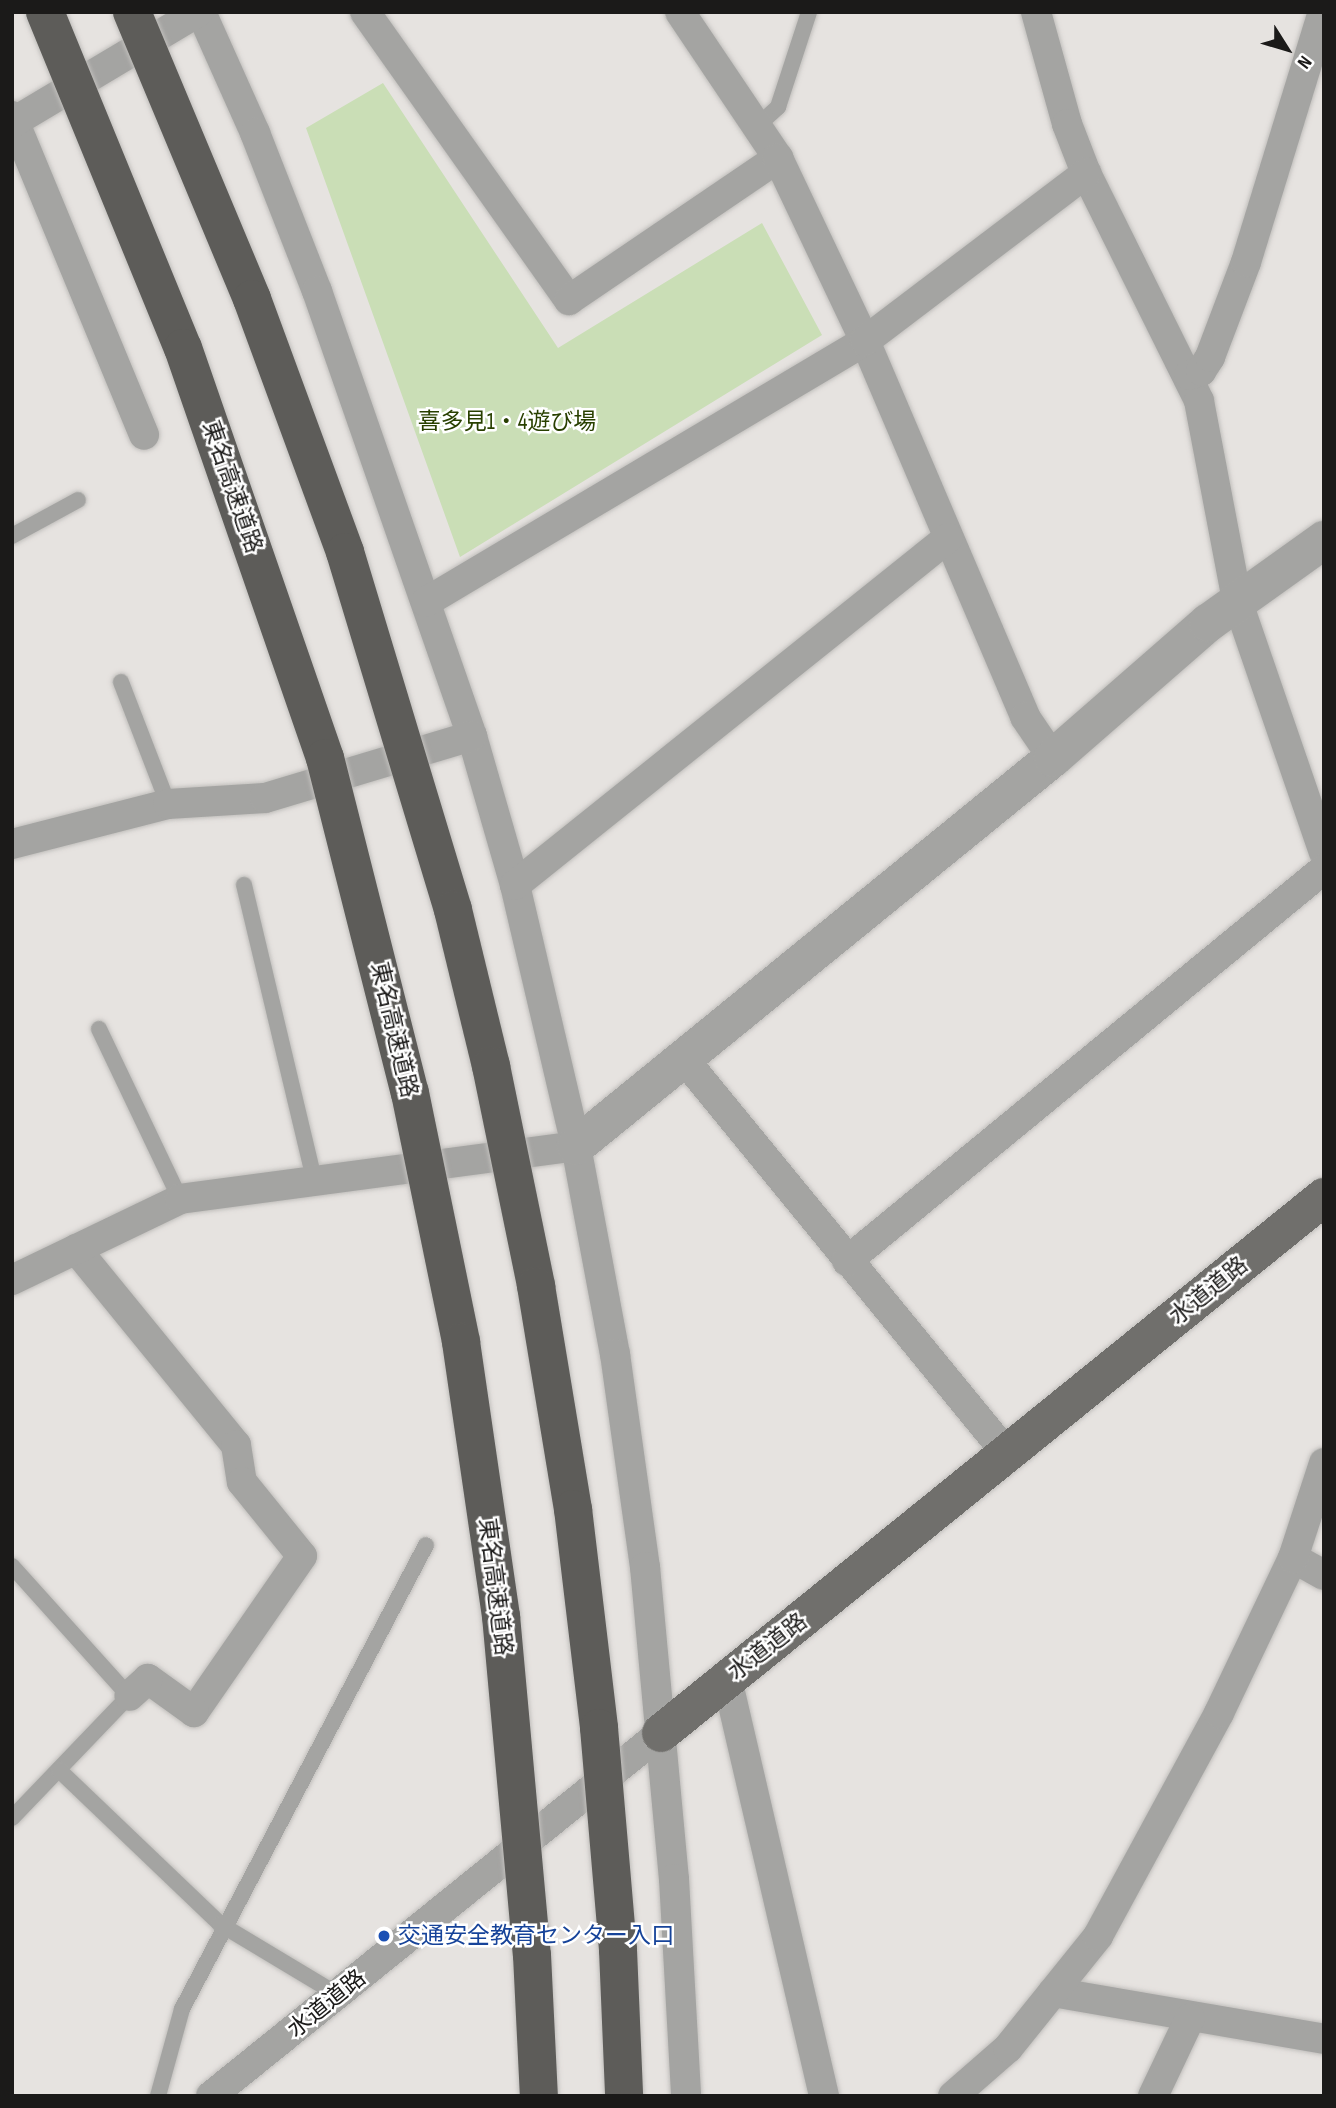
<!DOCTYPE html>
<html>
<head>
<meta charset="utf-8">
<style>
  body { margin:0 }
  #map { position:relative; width:1336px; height:2108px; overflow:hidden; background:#e6e3e0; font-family:"Sofia Sans Condensed","Noto Sans JP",sans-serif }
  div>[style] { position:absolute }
  .green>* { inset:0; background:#cadeb6 }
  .roads { filter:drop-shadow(0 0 2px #c1bfbc) drop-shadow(0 0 2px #c1bfbc) }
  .service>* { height:16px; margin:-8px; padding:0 8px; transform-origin:8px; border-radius:8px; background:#a4a4a2 }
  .minor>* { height:30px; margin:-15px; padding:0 15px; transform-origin:15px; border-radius:15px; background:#a4a4a2 }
  .tertiary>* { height:38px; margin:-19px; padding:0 19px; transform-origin:19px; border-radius:19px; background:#a4a4a2 }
  .primary>* { height:38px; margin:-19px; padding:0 19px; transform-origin:19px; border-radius:19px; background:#706f6c }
  .bridges { filter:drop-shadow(0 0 2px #c1bfbc) drop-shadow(0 0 2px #c1bfbc) }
  .motorway-bridge>* { height:38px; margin:-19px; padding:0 19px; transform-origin:19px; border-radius:19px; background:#5d5c59 }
  .dots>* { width:19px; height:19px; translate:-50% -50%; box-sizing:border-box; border:4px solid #fff; border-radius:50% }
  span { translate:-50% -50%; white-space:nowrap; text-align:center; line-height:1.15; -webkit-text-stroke:5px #fff; paint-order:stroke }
  .park-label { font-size:23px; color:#294000 }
  .street-label { font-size:23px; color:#1b1a19 }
  .transit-label { font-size:23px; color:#164399 }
  .left { translate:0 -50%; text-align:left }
  .frame { position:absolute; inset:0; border:14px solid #1b1a19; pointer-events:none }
  .north { position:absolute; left:1252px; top:14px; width:70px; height:70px; -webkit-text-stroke:5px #fff; paint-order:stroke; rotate:127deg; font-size:19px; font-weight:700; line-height:28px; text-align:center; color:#1b1a19 }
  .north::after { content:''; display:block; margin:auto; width:24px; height:32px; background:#1b1a19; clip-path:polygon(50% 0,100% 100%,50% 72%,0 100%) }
</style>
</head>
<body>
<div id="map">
  <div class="green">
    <div style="clip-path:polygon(383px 83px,558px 348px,762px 223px,822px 335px,460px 557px,306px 128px)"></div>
  </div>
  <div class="roads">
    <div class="service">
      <div style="left:756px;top:127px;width:30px;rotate:-42deg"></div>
      <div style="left:778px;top:107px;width:100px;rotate:-71.9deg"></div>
      <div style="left:12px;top:536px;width:75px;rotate:-28.6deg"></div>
      <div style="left:121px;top:682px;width:131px;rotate:68.9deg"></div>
      <div style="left:244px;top:885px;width:302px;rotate:76.6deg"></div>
      <div style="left:99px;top:1029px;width:188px;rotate:64.5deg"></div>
      <div style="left:12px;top:1566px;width:175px;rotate:48deg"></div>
      <div style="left:129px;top:1696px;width:169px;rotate:133.8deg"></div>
      <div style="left:59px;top:1770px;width:223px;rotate:43.7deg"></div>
      <div style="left:220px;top:1924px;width:138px;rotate:31deg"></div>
      <div style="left:158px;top:2096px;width:90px;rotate:-74.6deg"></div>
      <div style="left:182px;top:2009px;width:524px;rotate:-62.26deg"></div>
    </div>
    <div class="minor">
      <div style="left:201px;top:12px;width:133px;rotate:65.9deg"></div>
      <div style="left:255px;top:133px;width:170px;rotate:68.6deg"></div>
      <div style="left:317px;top:291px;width:471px;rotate:70.8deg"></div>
      <div style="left:472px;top:736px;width:155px;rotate:73.9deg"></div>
      <div style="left:515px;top:885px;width:268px;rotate:76.8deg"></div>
      <div style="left:576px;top:1146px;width:212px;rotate:79.4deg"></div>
      <div style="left:615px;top:1354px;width:215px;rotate:82deg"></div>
      <div style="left:645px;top:1567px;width:313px;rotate:84.7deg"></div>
      <div style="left:674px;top:1879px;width:217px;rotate:86.8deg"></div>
      <div style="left:365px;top:12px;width:353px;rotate:54.7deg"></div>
      <div style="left:569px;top:300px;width:253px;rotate:-34.2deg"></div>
      <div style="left:680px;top:12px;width:176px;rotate:56.1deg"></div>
      <div style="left:778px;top:158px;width:203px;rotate:64.6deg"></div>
      <div style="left:865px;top:341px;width:409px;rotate:66.9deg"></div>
      <div style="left:1025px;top:717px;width:50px;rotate:55.7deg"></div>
      <div style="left:1036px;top:12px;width:116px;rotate:74.5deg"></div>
      <div style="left:1067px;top:124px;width:53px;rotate:68.8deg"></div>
      <div style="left:1086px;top:173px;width:254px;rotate:63.6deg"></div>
      <div style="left:1199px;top:401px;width:203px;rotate:79.2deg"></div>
      <div style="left:1237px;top:600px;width:267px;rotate:71deg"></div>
      <div style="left:12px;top:116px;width:345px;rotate:67.5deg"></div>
      <div style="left:12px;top:123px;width:217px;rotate:-30.8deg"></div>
      <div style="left:1189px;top:375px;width:13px;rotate:-18deg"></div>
      <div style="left:1201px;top:371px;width:17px;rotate:-57deg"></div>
      <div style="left:1210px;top:357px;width:102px;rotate:-69.2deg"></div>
      <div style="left:1246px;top:262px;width:262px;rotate:-72.9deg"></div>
      <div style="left:426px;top:602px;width:511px;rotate:-30.73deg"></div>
      <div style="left:865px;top:341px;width:278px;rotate:-37.2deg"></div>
      <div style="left:12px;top:844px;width:161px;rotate:-14.4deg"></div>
      <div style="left:168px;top:804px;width:97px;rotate:-3.5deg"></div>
      <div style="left:265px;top:798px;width:216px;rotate:-16.7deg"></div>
      <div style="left:515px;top:885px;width:555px;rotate:-38.71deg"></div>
      <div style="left:684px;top:1059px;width:512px;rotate:50.71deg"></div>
      <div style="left:76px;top:1249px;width:253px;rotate:50.8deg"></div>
      <div style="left:236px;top:1445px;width:37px;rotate:81deg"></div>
      <div style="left:242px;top:1482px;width:95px;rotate:51deg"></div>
      <div style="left:302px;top:1556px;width:190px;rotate:124.7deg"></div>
      <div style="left:194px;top:1712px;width:57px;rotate:-144.3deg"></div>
      <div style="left:148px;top:1679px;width:25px;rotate:138deg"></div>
      <div style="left:847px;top:1261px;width:617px;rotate:-39.41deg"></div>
      <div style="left:12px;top:1280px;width:187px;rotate:-25.7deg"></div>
      <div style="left:180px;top:1199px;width:400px;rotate:-7.6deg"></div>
      <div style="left:1293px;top:1558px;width:35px;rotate:29deg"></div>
      <div style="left:727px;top:1679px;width:428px;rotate:76.9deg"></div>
      <div style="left:1053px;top:1992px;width:275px;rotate:9.8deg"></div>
      <div style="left:211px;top:2096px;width:578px;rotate:-38.89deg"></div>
      <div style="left:953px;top:2096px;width:73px;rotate:-41.1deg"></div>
      <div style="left:1008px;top:2048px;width:144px;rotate:-51.2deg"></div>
      <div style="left:1098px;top:1936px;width:254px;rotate:-61.5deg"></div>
      <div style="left:1219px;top:1713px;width:172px;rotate:-64.5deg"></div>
      <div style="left:1293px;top:1558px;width:100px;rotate:-71.9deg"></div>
      <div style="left:1153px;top:2096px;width:86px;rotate:-64.6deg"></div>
    </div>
    <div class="tertiary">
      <div style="left:576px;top:1146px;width:615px;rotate:-39.13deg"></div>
      <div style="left:1053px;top:758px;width:206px;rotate:-41.1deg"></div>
      <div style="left:1208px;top:623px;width:143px;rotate:-35.6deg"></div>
    </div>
    <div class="primary">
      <div style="left:661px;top:1733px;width:853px;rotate:-38.95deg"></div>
    </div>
  </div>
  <div class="bridges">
    <div class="motorway-bridge">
      <div style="left:45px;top:12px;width:363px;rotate:67.7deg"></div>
      <div style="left:183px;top:348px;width:434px;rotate:70.9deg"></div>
      <div style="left:325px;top:758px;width:346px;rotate:75.8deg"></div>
      <div style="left:410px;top:1093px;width:254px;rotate:78.4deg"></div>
      <div style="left:461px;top:1342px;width:277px;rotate:81.7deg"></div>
      <div style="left:501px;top:1616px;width:340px;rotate:84.8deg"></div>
      <div style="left:532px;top:1955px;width:141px;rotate:87.2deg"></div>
      <div style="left:132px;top:12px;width:311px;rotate:67.3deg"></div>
      <div style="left:252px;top:299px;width:270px;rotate:69.8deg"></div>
      <div style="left:345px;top:552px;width:374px;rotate:73.2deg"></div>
      <div style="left:453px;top:910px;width:161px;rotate:76.3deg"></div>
      <div style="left:491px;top:1066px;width:225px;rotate:78.4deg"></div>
      <div style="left:536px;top:1286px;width:226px;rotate:80.6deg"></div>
      <div style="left:573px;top:1509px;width:221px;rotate:83.2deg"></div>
      <div style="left:599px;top:1728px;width:223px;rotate:85.1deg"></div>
      <div style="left:618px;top:1950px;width:146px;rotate:87.6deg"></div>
    </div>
  </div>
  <div class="dots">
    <div style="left:384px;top:1936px;background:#1a4fb4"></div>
  </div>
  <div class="park-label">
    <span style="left:507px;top:422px">喜多見1・4遊び場</span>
  </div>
  <div class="street-label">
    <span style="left:232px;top:487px;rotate:71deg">東名高速道路</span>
    <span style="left:394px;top:1030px;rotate:77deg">東名高速道路</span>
    <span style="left:1209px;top:1291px;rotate:-39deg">水道道路</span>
    <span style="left:495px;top:1587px;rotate:83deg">東名高速道路</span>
    <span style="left:768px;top:1647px;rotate:-38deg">水道道路</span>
    <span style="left:327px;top:2004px;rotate:-39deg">水道道路</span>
  </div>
  <div class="transit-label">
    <span class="left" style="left:398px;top:1936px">交通安全教育センター入口</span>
  </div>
  <div class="frame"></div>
  <div class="north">N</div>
</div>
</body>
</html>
